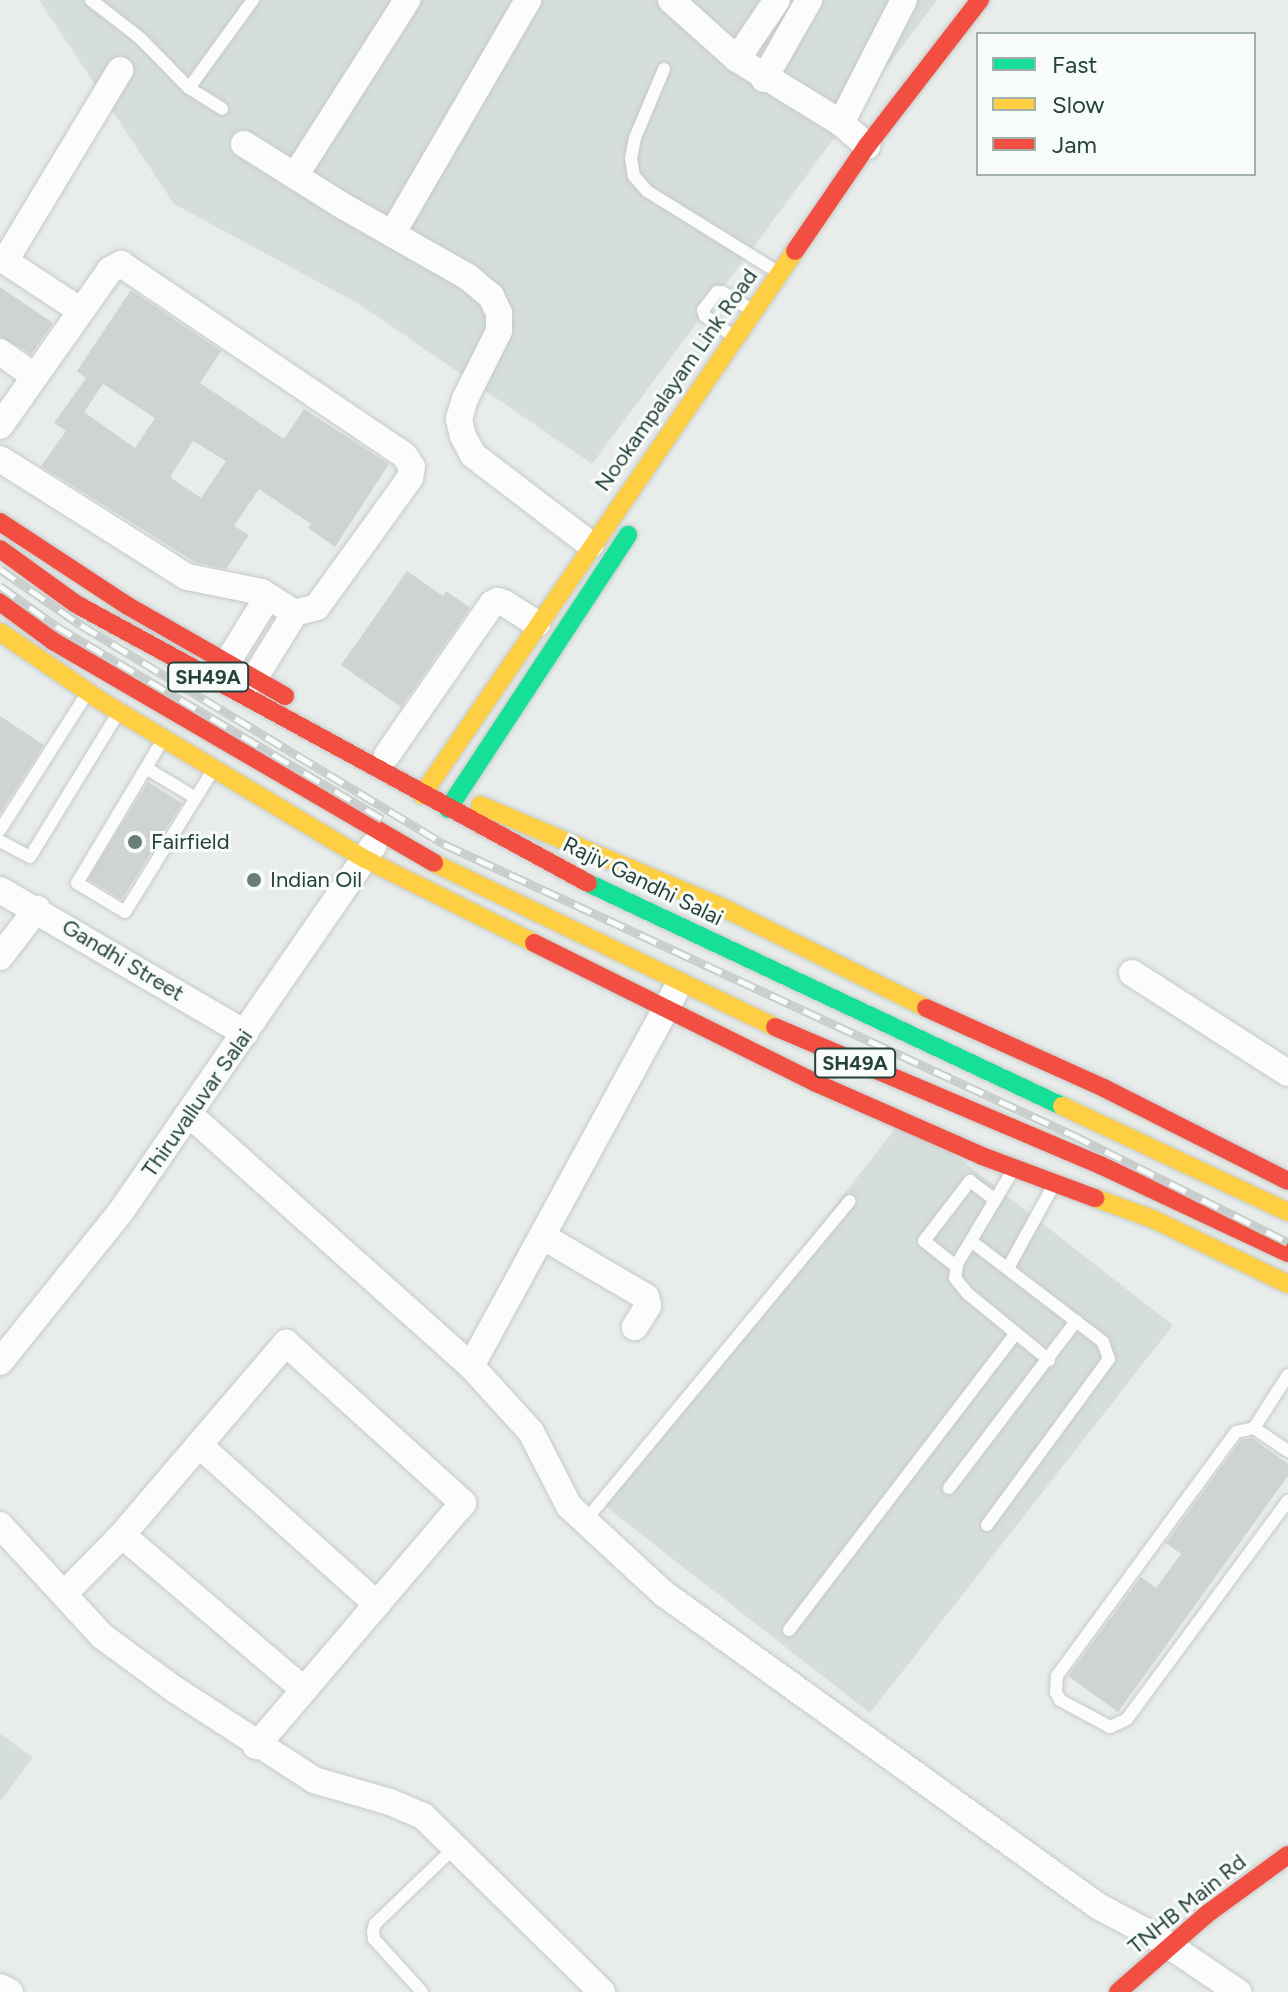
<!DOCTYPE html>
<html>
<head>
<meta charset="utf-8">
<style>
  body { margin:0 }
  #map { position:relative; width:1288px; height:1992px; overflow:hidden; background:#e8edeb; font-family:Figtree,sans-serif }
  div>[style] { position:absolute }
  .built>* { inset:0; background:#d6dedb; transform-origin:0 0 }
  .building>* { inset:0; background:#cfd4d2; transform-origin:0 0 }
  .roads { filter:drop-shadow(0 0 2px #c5cac8) drop-shadow(0 0 2px #c5cac8) }
  .lane>* { height:12px; margin:-6px; padding:0 6px; transform-origin:6px; border-radius:6px; background:#fcfcfc }
  .street>* { height:26px; margin:-13px; padding:0 13px; transform-origin:13px; border-radius:13px; background:#fcfcfc }
  .fast>* { height:18px; margin:-9px; padding:0 9px; transform-origin:9px; border-radius:9px; background:#16e098 }
  .slow>* { height:18px; margin:-9px; padding:0 9px; transform-origin:9px; border-radius:9px; background:#ffcf43 }
  .jam>* { height:18px; margin:-9px; padding:0 9px; transform-origin:9px; border-radius:9px; background:#f24e42 }
  .rail>* { height:9px; margin-top:-4.5px; transform-origin:0; background:repeating-linear-gradient(90deg,#f7fbf9 0 18px,#c9cdcc 0 36px); box-sizing:border-box; border-block:2px solid #c9cdcc }
  .dots>* { width:22px; height:22px; translate:-50% -50%; box-sizing:border-box; border:4px solid #f7fbf9; border-radius:50% }
  span { translate:-50% -50%; white-space:nowrap; text-align:center; line-height:1.15; -webkit-text-stroke:6px #f7fbf9; paint-order:stroke }
  .shield-label span { padding:2px 6px; background:#f7fbf9; border:2px solid; border-radius:6px; -webkit-text-stroke-width:0 }
  .shield-label { font-size:20px; color:#24423a; font-weight:700 }
  .street-label { font-size:22px; color:#24423a }
  .poi-label { font-size:22px; color:#24423a }
  .left { translate:0 -50%; text-align:left }
  .legend { position:absolute; left:976px; top:32px; width:280px; height:144px; box-sizing:border-box; background:#f7fbf9; border:2px solid #a3b1ad; margin:0; padding:10px 14px; list-style:none; font-size:24px; color:#24423a }
  .legend li { display:flex; align-items:center; gap:16px; height:40px }
  .legend b { width:40px; border:2px solid #a3b1ad }
</style>
</head>
<body>
<div id="map">
  <div class="built">
    <div style="clip-path:polygon(39px 0,937px 0,592px 464px,359px 304px,174px 204px)"></div>
    <div style="left:905px;top:1116px;width:340px;height:492px;rotate:38deg"></div>
    <div style="clip-path:polygon(0 1734px,33px 1757px,0 1802px)"></div>
  </div>
  <div class="building">
    <div style="clip-path:polygon(0 287px,53px 323px,31px 354px,0 336px)"></div>
    <div style="clip-path:polygon(evenodd,131px 290px,221px 351px,200px 383px,284px 439px,304px 409px,389px 464px,335px 547px,308px 528px,311px 524px,259px 489px,234px 526px,249px 535px,226px 569px,195px 562px,41px 466px,66px 431px,54px 423px,86px 378px,77px 371px,131px 290px,103px 384px,155px 418px,135px 448px,84px 412px,103px 384px,131px 290px,193px 441px,226px 461px,201px 498px,170px 477px,193px 441px)"></div>
    <div style="clip-path:polygon(407px 571px,443px 596px,446px 591px,470px 608px,401px 707px,341px 665px)"></div>
    <div style="clip-path:polygon(0 716px,44px 745px,0 813px)"></div>
    <div style="left:148px;top:782px;width:40px;height:114px;rotate:32deg"></div>
    <div style="clip-path:polygon(1252px 1438px,1288px 1464px,1288px 1476px,1118px 1712px,1068px 1676px,1141px 1577px,1156px 1588px,1181px 1554px,1166px 1543px,1241px 1440px)"></div>
  </div>
  <div class="roads">
    <div class="lane">
      <div style="left:91px;top:0;width:62px;rotate:37.8deg"></div>
      <div style="left:140px;top:38px;width:70px;rotate:45.6deg"></div>
      <div style="left:189px;top:88px;width:39px;rotate:32deg"></div>
      <div style="left:664px;top:69px;width:75px;rotate:112.8deg"></div>
      <div style="left:635px;top:138px;width:20px;rotate:101deg"></div>
      <div style="left:631px;top:158px;width:18px;rotate:81deg"></div>
      <div style="left:634px;top:176px;width:20px;rotate:49deg"></div>
      <div style="left:647px;top:191px;width:152px;rotate:31.8deg"></div>
      <div style="left:189px;top:88px;width:109px;rotate:-54deg"></div>
      <div style="left:732px;top:335px;width:33px;rotate:-145deg"></div>
      <div style="left:705px;top:316px;width:6px;rotate:-108deg"></div>
      <div style="left:703px;top:310px;width:23px;rotate:-52deg"></div>
      <div style="left:717px;top:292px;width:5px"></div>
      <div style="left:722px;top:292px;width:35px;rotate:31deg"></div>
      <div style="left:162px;top:741px;width:165px;rotate:120.9deg"></div>
      <div style="left:77px;top:883px;width:56px;rotate:31.1deg"></div>
      <div style="left:125px;top:912px;width:167px;rotate:-58.2deg"></div>
      <div style="left:146px;top:768px;width:58px;rotate:31deg"></div>
      <div style="left:0;top:830px;width:160px;rotate:-57.5deg"></div>
      <div style="left:0;top:841px;width:34px;rotate:28deg"></div>
      <div style="left:30px;top:857px;width:167px;rotate:-58.5deg"></div>
      <div style="left:1013px;top:1170px;width:109px;rotate:120.8deg"></div>
      <div style="left:957px;top:1264px;width:14px;rotate:98deg"></div>
      <div style="left:955px;top:1278px;width:19px;rotate:51deg"></div>
      <div style="left:967px;top:1293px;width:106px;rotate:39.3deg"></div>
      <div style="left:971px;top:1241px;width:166px;rotate:37.4deg"></div>
      <div style="left:1103px;top:1342px;width:18px;rotate:71deg"></div>
      <div style="left:1109px;top:1359px;width:206px;rotate:126.3deg"></div>
      <div style="left:957px;top:1267px;width:42px;rotate:-141.8deg"></div>
      <div style="left:924px;top:1241px;width:76px;rotate:-52.5deg"></div>
      <div style="left:970px;top:1181px;width:31px;rotate:37deg"></div>
      <div style="left:1008px;top:1268px;width:94px;rotate:-61.2deg"></div>
      <div style="left:1288px;top:1375px;width:63px;rotate:122.7deg"></div>
      <div style="left:1254px;top:1428px;width:41px;rotate:34.1deg"></div>
      <div style="left:1254px;top:1428px;width:18px;rotate:167deg"></div>
      <div style="left:1236px;top:1432px;width:303px;rotate:126.3deg"></div>
      <div style="left:1057px;top:1676px;width:16px;rotate:94deg"></div>
      <div style="left:1056px;top:1692px;width:9px;rotate:63deg"></div>
      <div style="left:1060px;top:1700px;width:57px;rotate:28.4deg"></div>
      <div style="left:1110px;top:1727px;width:19px;rotate:-25deg"></div>
      <div style="left:1127px;top:1719px;width:271px;rotate:-53.6deg"></div>
      <div style="left:949px;top:1488px;width:210px;rotate:-52.7deg"></div>
      <div style="left:585px;top:1521px;width:415px;rotate:-50.4deg"></div>
      <div style="left:789px;top:1630px;width:372px;rotate:-52.6deg"></div>
      <div style="left:422px;top:1992px;width:72px;rotate:-132.2deg"></div>
      <div style="left:374px;top:1939px;width:8px;rotate:-97deg"></div>
      <div style="left:373px;top:1931px;width:7px;rotate:-74deg"></div>
      <div style="left:375px;top:1924px;width:111px;rotate:-43.9deg"></div>
    </div>
    <div class="street">
      <div style="left:671px;top:0;width:89px;rotate:41.8deg"></div>
      <div style="left:737px;top:59px;width:122px;rotate:31.6deg"></div>
      <div style="left:841px;top:123px;width:35px;rotate:41deg"></div>
      <div style="left:737px;top:59px;width:71px;rotate:-55.9deg"></div>
      <div style="left:764px;top:79px;width:91px;rotate:-60.3deg"></div>
      <div style="left:841px;top:123px;width:138px;rotate:-62.9deg"></div>
      <div style="left:244px;top:144px;width:117px;rotate:32.1deg"></div>
      <div style="left:343px;top:206px;width:144px;rotate:29.6deg"></div>
      <div style="left:468px;top:277px;width:30px;rotate:40deg"></div>
      <div style="left:491px;top:296px;width:19px;rotate:65deg"></div>
      <div style="left:499px;top:313px;width:18px;rotate:90deg"></div>
      <div style="left:499px;top:331px;width:76px;rotate:116.6deg"></div>
      <div style="left:465px;top:399px;width:21px;rotate:107deg"></div>
      <div style="left:459px;top:419px;width:17px;rotate:77deg"></div>
      <div style="left:463px;top:436px;width:21px;rotate:62deg"></div>
      <div style="left:473px;top:455px;width:148px;rotate:37.3deg"></div>
      <div style="left:295px;top:176px;width:209px;rotate:-57.5deg"></div>
      <div style="left:392px;top:234px;width:271px;rotate:-59.8deg"></div>
      <div style="left:0;top:258px;width:6px;rotate:31deg"></div>
      <div style="left:5px;top:261px;width:223px;rotate:-58.9deg"></div>
      <div style="left:5px;top:261px;width:91px;rotate:33.3deg"></div>
      <div style="left:0;top:352px;width:42px;rotate:35.2deg"></div>
      <div style="left:0;top:426px;width:191px;rotate:-54.8deg"></div>
      <div style="left:110px;top:270px;width:13px;rotate:-29deg"></div>
      <div style="left:121px;top:264px;width:341px;rotate:34deg"></div>
      <div style="left:404px;top:455px;width:14px;rotate:56deg"></div>
      <div style="left:412px;top:467px;width:11px;rotate:100deg"></div>
      <div style="left:410px;top:478px;width:159px;rotate:125.8deg"></div>
      <div style="left:317px;top:607px;width:23px;rotate:165deg"></div>
      <div style="left:295px;top:613px;width:39px;rotate:-148deg"></div>
      <div style="left:262px;top:592px;width:76px;rotate:-168.7deg"></div>
      <div style="left:187px;top:577px;width:221px;rotate:-147.7deg"></div>
      <div style="left:227px;top:663px;width:76px;rotate:-58.4deg"></div>
      <div style="left:254px;top:679px;width:78px;rotate:-58.2deg"></div>
      <div style="left:387px;top:755px;width:184px;rotate:-55.2deg"></div>
      <div style="left:492px;top:604px;width:6px;rotate:-31deg"></div>
      <div style="left:497px;top:601px;width:7px;rotate:16deg"></div>
      <div style="left:504px;top:603px;width:39px;rotate:32deg"></div>
      <div style="left:0;top:890px;width:284px;rotate:30.3deg"></div>
      <div style="left:0;top:957px;width:61px;rotate:-52.4deg"></div>
      <div style="left:1132px;top:973px;width:185px;rotate:32.7deg"></div>
      <div style="left:189px;top:1114px;width:378px;rotate:41.8deg"></div>
      <div style="left:471px;top:1366px;width:89px;rotate:47.7deg"></div>
      <div style="left:531px;top:1432px;width:83px;rotate:62.8deg"></div>
      <div style="left:569px;top:1506px;width:128px;rotate:42.8deg"></div>
      <div style="left:663px;top:1593px;width:536px;rotate:35.74deg"></div>
      <div style="left:1098px;top:1906px;width:68px;rotate:28.1deg"></div>
      <div style="left:1158px;top:1938px;width:97px;rotate:34deg"></div>
      <div style="left:542px;top:1236px;width:121px;rotate:30.4deg"></div>
      <div style="left:646px;top:1297px;width:9px;rotate:77deg"></div>
      <div style="left:648px;top:1306px;width:25px;rotate:122deg"></div>
      <div style="left:0;top:1362px;width:191px;rotate:-51.2deg"></div>
      <div style="left:120px;top:1213px;width:446px;rotate:-55.4deg"></div>
      <div style="left:471px;top:1366px;width:425px;rotate:-61.4deg"></div>
      <div style="left:199px;top:1445px;width:239px;rotate:41.8deg"></div>
      <div style="left:0;top:1525px;width:151px;rotate:47.4deg"></div>
      <div style="left:102px;top:1636px;width:89px;rotate:36.4deg"></div>
      <div style="left:174px;top:1689px;width:167px;rotate:33deg"></div>
      <div style="left:314px;top:1780px;width:79px;rotate:16.1deg"></div>
      <div style="left:390px;top:1802px;width:36px;rotate:23deg"></div>
      <div style="left:423px;top:1816px;width:251px;rotate:44.5deg"></div>
      <div style="left:122px;top:1535px;width:239px;rotate:40.4deg"></div>
      <div style="left:304px;top:1690px;width:74px;rotate:130.6deg"></div>
      <div style="left:64px;top:1594px;width:83px;rotate:-45.5deg"></div>
      <div style="left:122px;top:1535px;width:253px;rotate:-49.5deg"></div>
      <div style="left:286px;top:1343px;width:239px;rotate:42.1deg"></div>
      <div style="left:463px;top:1503px;width:245px;rotate:130.4deg"></div>
      <div style="left:0;top:1987px;width:11px;rotate:27deg"></div>
    </div>
    <div class="fast">
      <div style="left:448px;top:809px;width:328px;rotate:-56.7deg"></div>
      <div style="left:588px;top:883px;width:524px;rotate:25.2deg"></div>
    </div>
    <div class="slow">
      <div style="left:0;top:632px;width:122px;rotate:34.3deg"></div>
      <div style="left:101px;top:701px;width:308px;rotate:30.9deg"></div>
      <div style="left:365px;top:859px;width:189px;rotate:26.4deg"></div>
      <div style="left:422px;top:795px;width:660px;rotate:-55.56deg"></div>
      <div style="left:480px;top:805px;width:267px;rotate:22.9deg"></div>
      <div style="left:726px;top:909px;width:223px;rotate:26.3deg"></div>
      <div style="left:434px;top:863px;width:378px;rotate:25.7deg"></div>
      <div style="left:1062px;top:1106px;width:250px;rotate:25.1deg"></div>
      <div style="left:1095px;top:1198px;width:62px;rotate:19.9deg"></div>
      <div style="left:1153px;top:1219px;width:150px;rotate:25.7deg"></div>
    </div>
    <div class="jam">
      <div style="left:795px;top:251px;width:127px;rotate:-55.6deg"></div>
      <div style="left:867px;top:146px;width:185px;rotate:-52.3deg"></div>
      <div style="left:0;top:522px;width:153px;rotate:33.3deg"></div>
      <div style="left:128px;top:606px;width:181px;rotate:29.8deg"></div>
      <div style="left:0;top:549px;width:94px;rotate:35.9deg"></div>
      <div style="left:76px;top:604px;width:583px;rotate:28.59deg"></div>
      <div style="left:0;top:602px;width:66px;rotate:36.3deg"></div>
      <div style="left:53px;top:641px;width:441px;rotate:30.2deg"></div>
      <div style="left:534px;top:943px;width:315px;rotate:26.4deg"></div>
      <div style="left:816px;top:1083px;width:181px;rotate:23.7deg"></div>
      <div style="left:982px;top:1156px;width:121px;rotate:20.4deg"></div>
      <div style="left:926px;top:1008px;width:195px;rotate:24.2deg"></div>
      <div style="left:1104px;top:1088px;width:206px;rotate:26.8deg"></div>
      <div style="left:775px;top:1027px;width:353px;rotate:23deg"></div>
      <div style="left:1100px;top:1165px;width:208px;rotate:25.1deg"></div>
      <div style="left:1118px;top:1992px;width:118px;rotate:-41.2deg"></div>
      <div style="left:1207px;top:1914px;width:100px;rotate:-36.1deg"></div>
    </div>
  </div>
  <div class="rail">
    <div style="left:0;top:569px;width:98px;rotate:34.7deg"></div>
    <div style="left:81px;top:625px;width:424px;rotate:31.1deg"></div>
    <div style="left:444px;top:844px;width:693px;rotate:24.83deg"></div>
    <div style="left:1073px;top:1135px;width:240px;rotate:26.5deg"></div>
    <div style="left:0;top:586px;width:69px;rotate:35.5deg"></div>
    <div style="left:56px;top:626px;width:379px;rotate:30.6deg"></div>
  </div>
  <div class="dots">
    <div style="left:135px;top:842px;background:#697e78"></div>
    <div style="left:254px;top:880px;background:#697e78"></div>
  </div>
  <div class="shield-label">
    <span style="left:208px;top:677px">SH49A</span>
    <span style="left:855px;top:1063px">SH49A</span>
  </div>
  <div class="street-label">
    <span style="left:676px;top:380px;rotate:-55deg">Nookampalayam Link Road</span>
    <span style="left:643px;top:881px;rotate:26deg">Rajiv Gandhi Salai</span>
    <span style="left:123px;top:960px;rotate:31deg">Gandhi Street</span>
    <span style="left:197px;top:1103px;rotate:-55deg">Thiruvalluvar Salai</span>
    <span style="left:1187px;top:1904px;rotate:-39deg">TNHB Main Rd</span>
  </div>
  <div class="poi-label">
    <span class="left" style="left:151px;top:842px">Fairfield</span>
    <span class="left" style="left:270px;top:880px">Indian Oil</span>
  </div>
  <ul class="legend">
  <li><b style="height:10px;background:#16e098"></b>Fast</li>
  <li><b style="height:10px;background:#ffcf43"></b>Slow</li>
  <li><b style="height:10px;background:#f24e42"></b>Jam</li>
  </ul>
</div>
</body>
</html>
